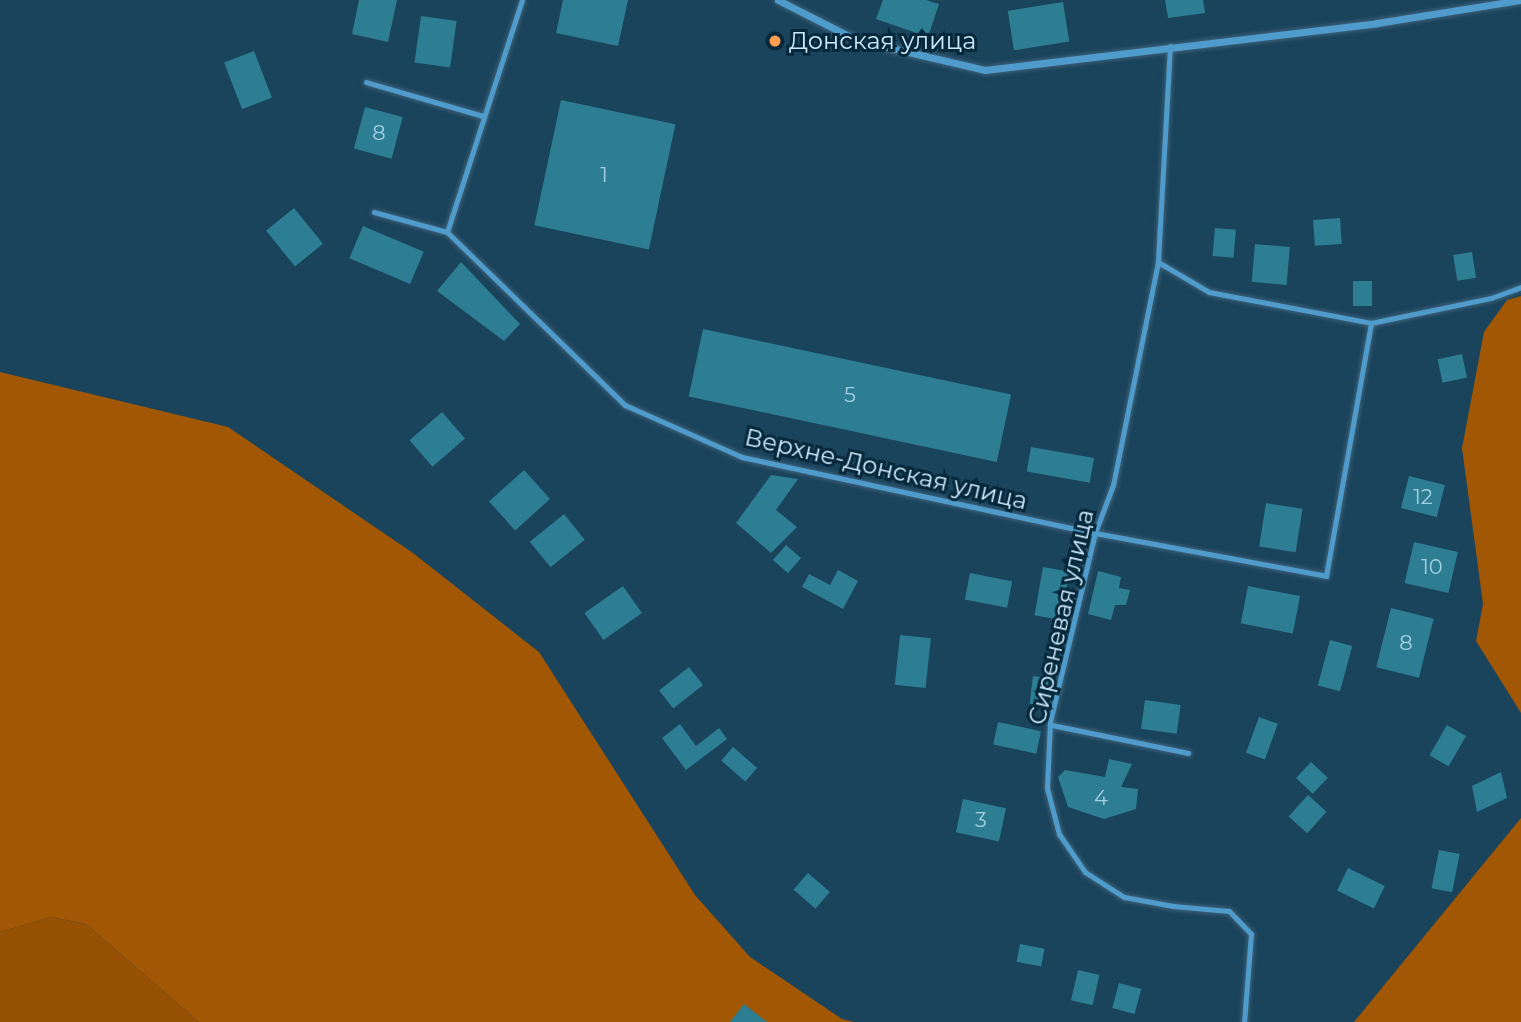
<!DOCTYPE html>
<html>
<head>
<meta charset="utf-8">
<style>
  body { margin:0 }
  #map { position:relative; width:1521px; height:1022px; overflow:hidden; background:#1a435c; font-family:Montserrat,sans-serif }
  div>[style] { position:absolute }
  .green>* { inset:0; background:#965105 }
  .forest>* { inset:0; background:#a15703 }
  .building>* { inset:0; background:#2d7e93; transform-origin:0 0 }
  .roads { filter:drop-shadow(0 0 2px #3d6278) drop-shadow(0 0 2px #3d6278) }
  .service>* { height:5px; margin:-2.5px; padding:0 2.5px; transform-origin:2.5px; border-radius:2.5px; background:#4f9ccc }
  .minor>* { height:7px; margin:-3.5px; padding:0 3.5px; transform-origin:3.5px; border-radius:3.5px; background:#4f9ccc }
  .dots>* { width:19px; height:19px; translate:-50% -50%; box-sizing:border-box; border:4px solid #06283b; border-radius:50% }
  span { translate:-50% -50%; white-space:nowrap; text-align:center; line-height:1.15; -webkit-text-stroke:6px #06283b; paint-order:stroke }
  .number-label { font-size:21px; color:#a4cee2 }
  .number-label span { -webkit-text-stroke-width:0 }
  .poi-label { font-size:24px; color:#cbe8fc }
  .left { translate:0 -50%; text-align:left }
  .street-label { font-size:24px; color:#cbe8fc }
</style>
</head>
<body>
<div id="map">
  <div class="green">
    <div style="clip-path:polygon(51px 917px,86px 924px,199px 1022px,0 1022px,0 932px)"></div>
  </div>
  <div class="forest">
    <div style="clip-path:polygon(1521px 296px,1521px 713px,1476px 641px,1483px 604px,1462px 448px,1484px 332px,1507px 300px)"></div>
    <div style="clip-path:polygon(0 372px,228px 427px,413px 553px,539px 652px,695px 895px,750px 957px,842px 1019px,854px 1022px,199px 1022px,86px 924px,51px 917px,0 932px)"></div>
    <div style="clip-path:polygon(1521px 818px,1521px 1022px,1354px 1022px)"></div>
  </div>
  <div class="building">
    <div style="clip-path:polygon(359px 0,397px 0,388px 42px,352px 34px)"></div>
    <div style="clip-path:polygon(563px 0,628px 0,618px 46px,556px 33px)"></div>
    <div style="clip-path:polygon(883px 0,926px 0,939px 4px,928px 37px,876px 19px)"></div>
    <div style="clip-path:polygon(1165px 0,1203px 0,1205px 13px,1168px 18px)"></div>
    <div style="left:1063px;top:2px;width:40px;height:56px;rotate:81deg"></div>
    <div style="left:421px;top:16px;width:36px;height:47px;rotate:8deg"></div>
    <div style="left:254px;top:51px;width:50px;height:32px;rotate:69deg"></div>
    <div style="left:561px;top:100px;width:117px;height:128px;rotate:12deg"></div>
    <div style="left:365px;top:107px;width:39px;height:43px;rotate:15deg"></div>
    <div style="left:294px;top:208px;width:46px;height:36px;rotate:51deg"></div>
    <div style="left:1340px;top:218px;width:26px;height:27px;rotate:86deg"></div>
    <div style="left:363px;top:226px;width:66px;height:35px;rotate:23deg"></div>
    <div style="left:1215px;top:228px;width:21px;height:28px;rotate:5deg"></div>
    <div style="left:1255px;top:244px;width:35px;height:38px;rotate:5deg"></div>
    <div style="left:1472px;top:252px;width:26px;height:19px;rotate:81deg"></div>
    <div style="clip-path:polygon(461px 262px,520px 324px,504px 341px,437px 291px)"></div>
    <div style="left:1353px;top:281px;width:19px;height:25px"></div>
    <div style="left:703px;top:329px;width:315px;height:69px;rotate:12deg"></div>
    <div style="left:1462px;top:354px;width:24px;height:25px;rotate:78deg"></div>
    <div style="left:442px;top:412px;width:35px;height:43px;rotate:49deg"></div>
    <div style="left:1031px;top:447px;width:64px;height:25px;rotate:10deg"></div>
    <div style="left:524px;top:470px;width:39px;height:47px;rotate:48deg"></div>
    <div style="clip-path:polygon(771px 475px,798px 479px,776px 510px,797px 527px,771px 553px,736px 523px)"></div>
    <div style="left:1409px;top:476px;width:37px;height:33px;rotate:14deg"></div>
    <div style="left:1266px;top:503px;width:37px;height:44px;rotate:9deg"></div>
    <div style="left:564px;top:514px;width:33px;height:44px;rotate:51deg"></div>
    <div style="left:1414px;top:542px;width:45px;height:42px;rotate:13deg"></div>
    <div style="left:786px;top:545px;width:20px;height:20px;rotate:41deg"></div>
    <div style="left:1043px;top:567px;width:27px;height:49px;rotate:10deg"></div>
    <div style="clip-path:polygon(838px 570px,858px 581px,843px 609px,802px 587px,809px 574px,830px 585px)"></div>
    <div style="clip-path:polygon(1098px 571px,1121px 577px,1119px 588px,1130px 590px,1126px 605px,1115px 605px,1111px 620px,1088px 614px)"></div>
    <div style="left:970px;top:573px;width:43px;height:27px;rotate:11deg"></div>
    <div style="left:623px;top:586px;width:33px;height:47px;rotate:55deg"></div>
    <div style="left:1248px;top:586px;width:53px;height:38px;rotate:11deg"></div>
    <div style="left:1391px;top:608px;width:44px;height:61px;rotate:14deg"></div>
    <div style="left:900px;top:635px;width:31px;height:50px;rotate:6deg"></div>
    <div style="left:1330px;top:640px;width:23px;height:47px;rotate:15deg"></div>
    <div style="left:689px;top:667px;width:23px;height:38px;rotate:52deg"></div>
    <div style="left:1033px;top:676px;width:16px;height:28px;rotate:7deg"></div>
    <div style="left:1145px;top:700px;width:36px;height:29px;rotate:8deg"></div>
    <div style="left:1259px;top:717px;width:20px;height:38px;rotate:20deg"></div>
    <div style="left:998px;top:722px;width:44px;height:23px;rotate:12deg"></div>
    <div style="clip-path:polygon(680px 724px,696px 746px,719px 728px,727px 739px,686px 770px,662px 738px)"></div>
    <div style="left:1447px;top:725px;width:22px;height:35px;rotate:30deg"></div>
    <div style="left:733px;top:747px;width:32px;height:18px;rotate:41deg"></div>
    <div style="clip-path:polygon(1109px 759px,1132px 764px,1121px 787px,1138px 789px,1136px 809px,1104px 819px,1068px 807px,1058px 777px,1065px 770px,1105px 777px)"></div>
    <div style="left:1311px;top:762px;width:23px;height:22px;rotate:43deg"></div>
    <div style="clip-path:polygon(1501px 772px,1507px 798px,1477px 812px,1472px 786px)"></div>
    <div style="left:1308px;top:795px;width:25px;height:29px;rotate:42deg"></div>
    <div style="left:963px;top:799px;width:44px;height:34px;rotate:12deg"></div>
    <div style="left:1439px;top:850px;width:21px;height:39px;rotate:11deg"></div>
    <div style="left:1348px;top:868px;width:41px;height:25px;rotate:26deg"></div>
    <div style="left:808px;top:873px;width:29px;height:22px;rotate:41deg"></div>
    <div style="left:1020px;top:944px;width:25px;height:18px;rotate:11deg"></div>
    <div style="left:1078px;top:970px;width:22px;height:31px;rotate:13deg"></div>
    <div style="left:1119px;top:983px;width:23px;height:26px;rotate:15deg"></div>
    <div style="clip-path:polygon(744px 1004px,767px 1022px,730px 1022px)"></div>
  </div>
  <div class="roads">
    <div class="service">
      <div style="left:1170px;top:46px;width:216px;rotate:93.2deg"></div>
      <div style="left:1158px;top:262px;width:227px;rotate:101.4deg"></div>
      <div style="left:1113px;top:485px;width:51px;rotate:110.6deg"></div>
      <div style="left:1095px;top:533px;width:194px;rotate:103.4deg"></div>
      <div style="left:1050px;top:722px;width:66px;rotate:92.6deg"></div>
      <div style="left:1047px;top:788px;width:48px;rotate:75.4deg"></div>
      <div style="left:1059px;top:834px;width:46px;rotate:55.6deg"></div>
      <div style="left:1085px;top:872px;width:46px;rotate:32.7deg"></div>
      <div style="left:1124px;top:897px;width:50px;rotate:10.4deg"></div>
      <div style="left:1173px;top:906px;width:56px;rotate:5.1deg"></div>
      <div style="left:1229px;top:911px;width:32px;rotate:46deg"></div>
      <div style="left:1251px;top:934px;width:88px;rotate:94.5deg"></div>
      <div style="left:366px;top:82px;width:122px;rotate:16.2deg"></div>
      <div style="left:374px;top:212px;width:76px;rotate:15.3deg"></div>
      <div style="left:447px;top:232px;width:248px;rotate:44.2deg"></div>
      <div style="left:625px;top:405px;width:128px;rotate:24deg"></div>
      <div style="left:742px;top:457px;width:361px;rotate:12.2deg"></div>
      <div style="left:1095px;top:533px;width:235px;rotate:10.5deg"></div>
      <div style="left:1326px;top:576px;width:257px;rotate:-79.9deg"></div>
      <div style="left:447px;top:232px;width:244px;rotate:-72.1deg"></div>
      <div style="left:1158px;top:262px;width:59px;rotate:30.5deg"></div>
      <div style="left:1209px;top:292px;width:165px;rotate:10.8deg"></div>
      <div style="left:1371px;top:323px;width:123px;rotate:-11.8deg"></div>
      <div style="left:1491px;top:298px;width:32px;rotate:-20deg"></div>
      <div style="left:1052px;top:725px;width:139px;rotate:11.6deg"></div>
    </div>
    <div class="minor">
      <div style="left:778px;top:0;width:89px;rotate:26.9deg"></div>
      <div style="left:857px;top:40px;width:131px;rotate:13.2deg"></div>
      <div style="left:985px;top:70px;width:395px;rotate:-6.8deg"></div>
      <div style="left:1377px;top:23px;width:146px;rotate:-9.1deg"></div>
    </div>
  </div>
  <div class="dots">
    <div style="left:775px;top:41px;background:#fb9e50"></div>
  </div>
  <div class="number-label">
    <span style="left:379px;top:133px">8</span>
    <span style="left:604px;top:175px">1</span>
    <span style="left:850px;top:395px">5</span>
    <span style="left:1423px;top:497px">12</span>
    <span style="left:1432px;top:567px">10</span>
    <span style="left:1406px;top:643px">8</span>
    <span style="left:1101px;top:798px">4</span>
    <span style="left:981px;top:820px">3</span>
  </div>
  <div class="poi-label">
    <span class="left" style="left:789px;top:41px">Донская улица</span>
  </div>
  <div class="street-label">
    <span style="left:886px;top:469px;rotate:13deg">Верхне-Донская улица</span>
    <span style="left:1061px;top:617px;rotate:-77deg">Сиреневая улица</span>
  </div>
</div>
</body>
</html>
